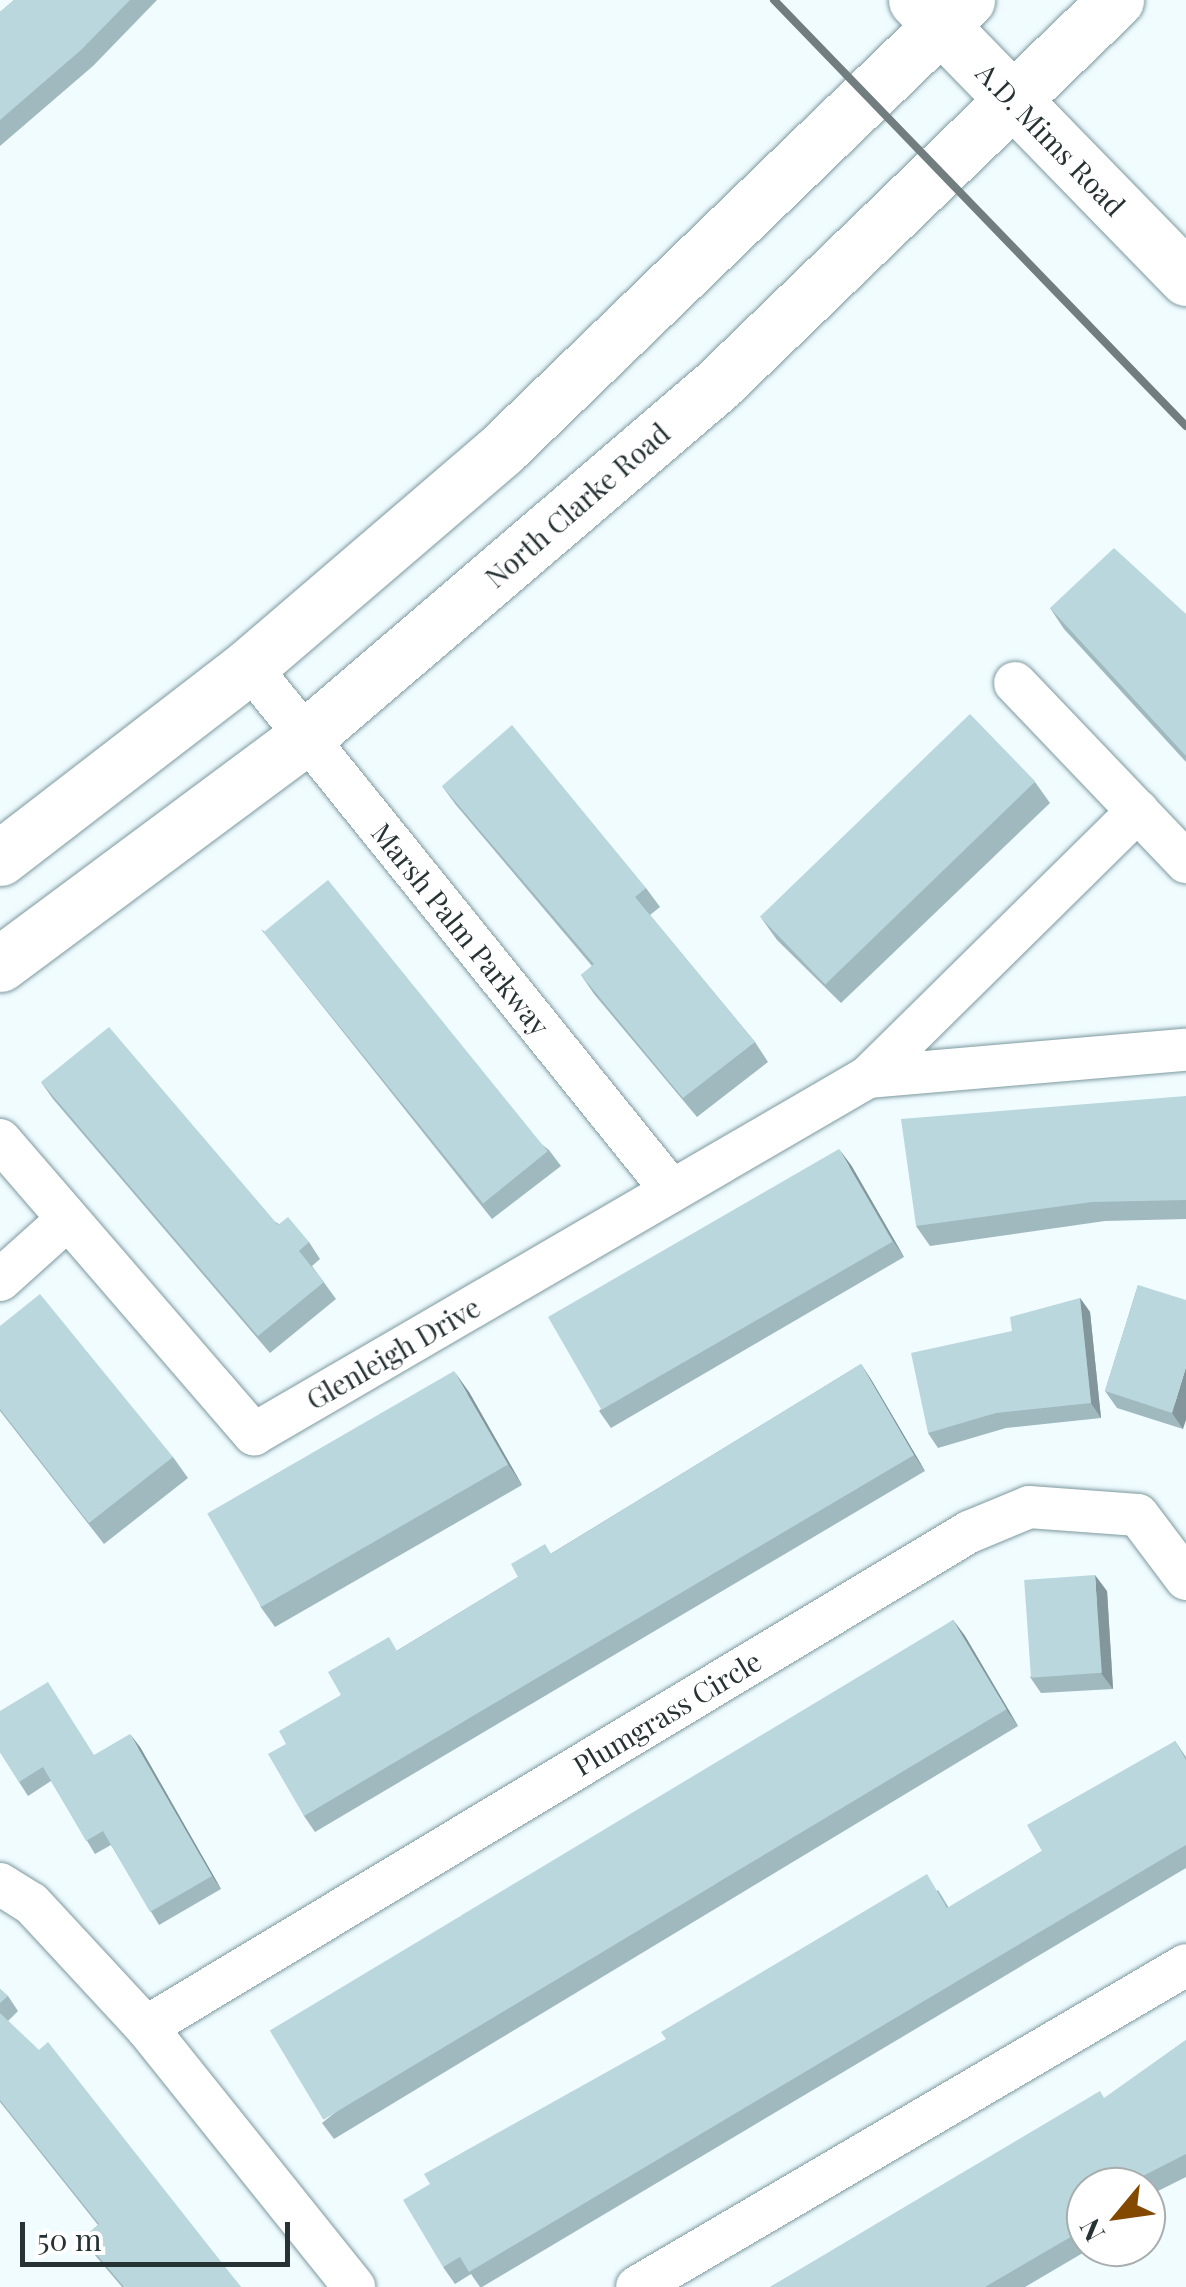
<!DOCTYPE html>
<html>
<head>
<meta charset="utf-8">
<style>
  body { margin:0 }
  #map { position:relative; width:1186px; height:2287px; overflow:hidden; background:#f0fcff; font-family:"Playfair Display",serif }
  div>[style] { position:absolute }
  .roads { filter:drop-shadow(0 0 2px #7d999f) drop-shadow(0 0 2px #7d999f) }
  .street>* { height:42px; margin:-21px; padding:0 21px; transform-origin:21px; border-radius:21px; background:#fff }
  .secondary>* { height:55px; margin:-27.5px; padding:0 27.5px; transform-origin:27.5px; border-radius:27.5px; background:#fff }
  .rail>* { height:8px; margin:-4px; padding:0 4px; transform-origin:4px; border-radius:4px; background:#717d7f }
  .wall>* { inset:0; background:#9fb9be }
  .shaded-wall>* { inset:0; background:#82969b }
  .building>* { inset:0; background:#b9d7dd; transform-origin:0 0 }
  span { translate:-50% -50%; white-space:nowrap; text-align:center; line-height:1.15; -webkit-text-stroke:8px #fff; paint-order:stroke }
  .street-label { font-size:28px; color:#263234 }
  .north { position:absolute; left:1066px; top:2167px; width:100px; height:100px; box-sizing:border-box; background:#fff; border:2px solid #a8adae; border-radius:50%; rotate:241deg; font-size:28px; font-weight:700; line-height:40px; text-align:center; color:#263234 }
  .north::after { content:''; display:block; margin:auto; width:35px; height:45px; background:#844900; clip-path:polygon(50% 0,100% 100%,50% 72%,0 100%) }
  .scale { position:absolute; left:20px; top:2222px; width:270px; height:45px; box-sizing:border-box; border:5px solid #263234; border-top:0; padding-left:12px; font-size:30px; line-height:35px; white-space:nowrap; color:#263234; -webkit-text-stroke:8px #fff; paint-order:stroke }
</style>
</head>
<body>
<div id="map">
  <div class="roads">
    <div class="street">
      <div style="left:249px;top:666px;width:674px;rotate:51.14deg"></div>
      <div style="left:1015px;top:683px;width:248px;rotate:46.3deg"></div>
      <div style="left:868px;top:1077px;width:319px;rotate:-4.9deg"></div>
      <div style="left:0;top:1140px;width:389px;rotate:49.2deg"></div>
      <div style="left:254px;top:1434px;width:710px;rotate:-30.18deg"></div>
      <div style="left:868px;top:1077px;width:379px;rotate:-44.6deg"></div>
      <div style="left:0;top:1280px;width:91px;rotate:-41.9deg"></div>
      <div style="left:0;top:1884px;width:36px;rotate:32deg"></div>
      <div style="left:31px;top:1903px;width:169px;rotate:47.2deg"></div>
      <div style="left:146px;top:2027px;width:333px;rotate:51.3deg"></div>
      <div style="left:146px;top:2027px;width:960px;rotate:-31.03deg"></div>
      <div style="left:969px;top:1532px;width:65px;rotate:-22.6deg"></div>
      <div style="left:1029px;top:1507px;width:109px;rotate:4.2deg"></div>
      <div style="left:1138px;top:1515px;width:80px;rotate:53.1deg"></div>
      <div style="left:637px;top:2287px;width:636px;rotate:-30.39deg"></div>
    </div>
    <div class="secondary">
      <div style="left:916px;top:0;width:388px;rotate:45.8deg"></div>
      <div style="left:0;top:858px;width:314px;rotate:-37.6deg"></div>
      <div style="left:249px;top:666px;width:332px;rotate:-40.6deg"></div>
      <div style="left:501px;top:450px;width:648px;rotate:-44deg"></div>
      <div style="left:0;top:964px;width:381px;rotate:-36.6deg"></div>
      <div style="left:306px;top:737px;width:540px;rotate:-40.57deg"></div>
      <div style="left:716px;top:386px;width:556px;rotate:-43.98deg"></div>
    </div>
  </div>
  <div class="rail">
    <div style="left:774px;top:0;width:593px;rotate:45.96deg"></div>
  </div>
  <div class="wall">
    <div style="clip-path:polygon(14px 0,157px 0,93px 66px,0 146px,0 12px)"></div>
    <div style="clip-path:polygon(1050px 608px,1186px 614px,1186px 762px,1064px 629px)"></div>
    <div style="clip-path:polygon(1035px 782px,1050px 803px,841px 1003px,777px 940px,762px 919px)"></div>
    <div style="clip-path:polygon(442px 786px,646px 888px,660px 907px,650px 915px,755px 1042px,768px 1062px,697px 1117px,594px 994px,581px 975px,592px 966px,456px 805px)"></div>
    <div style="clip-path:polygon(261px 929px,549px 1150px,561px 1166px,492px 1219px)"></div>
    <div style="clip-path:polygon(41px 1082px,309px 1242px,320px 1259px,312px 1266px,336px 1299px,270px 1353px,53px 1099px)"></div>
    <div style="clip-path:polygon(1186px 1096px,1186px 1219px,1105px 1221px,930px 1246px,916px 1226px)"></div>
    <div style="clip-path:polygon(851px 1165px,904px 1257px,611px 1428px,599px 1411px)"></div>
    <div style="clip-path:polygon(1138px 1285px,1183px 1429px,1117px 1408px,1105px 1391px)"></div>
    <div style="clip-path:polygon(1080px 1298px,1090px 1312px,1101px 1418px,1006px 1428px,938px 1448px,928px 1433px,1012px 1331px)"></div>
    <div style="clip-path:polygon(0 1326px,173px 1457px,188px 1478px,104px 1544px,0 1411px)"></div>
    <div style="clip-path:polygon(861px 1364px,872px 1381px,925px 1471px,315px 1832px,304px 1816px,286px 1744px,341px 1695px,398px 1650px,518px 1577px,552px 1553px)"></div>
    <div style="clip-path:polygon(469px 1392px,522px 1485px,275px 1627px,260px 1606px)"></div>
    <div style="clip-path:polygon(1107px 1591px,1113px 1689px,1041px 1693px,1030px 1677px)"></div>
    <div style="clip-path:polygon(953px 1620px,965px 1636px,1018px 1726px,334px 2139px,322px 2123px)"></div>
    <div style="clip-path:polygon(1175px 1741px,1186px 1757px,1186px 1868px,482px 2287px,480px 2287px,471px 2274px,455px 2284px,443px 2267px,938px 1890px,949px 1908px,1042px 1851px)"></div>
    <div style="clip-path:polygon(140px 1747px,221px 1889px,159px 1925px,111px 1845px,95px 1854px,51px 1781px,28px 1796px,0 1752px,95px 1755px)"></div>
    <div style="clip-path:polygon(0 1989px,8px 1996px,18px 2011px,8px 2021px,241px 2287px,122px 2287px,94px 2254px,83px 2238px,98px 2225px,0 2102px)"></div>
    <div style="clip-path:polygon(1186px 2040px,1186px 2177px,1146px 2197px,1154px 2211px,1146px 2216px,1146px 2187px,1086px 2187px,1086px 2247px,1093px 2247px,1025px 2287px,770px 2287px,1105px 2098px)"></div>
  </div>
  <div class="shaded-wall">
    <div style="clip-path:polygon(839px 1149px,851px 1165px,904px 1257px,893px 1241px)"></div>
    <div style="clip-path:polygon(1080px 1298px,1090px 1312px,1101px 1418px,1091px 1403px)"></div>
    <div style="clip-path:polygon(861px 1364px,872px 1381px,925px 1471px,914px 1455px)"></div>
    <div style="clip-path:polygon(1186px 1367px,1186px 1420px,1183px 1429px,1172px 1413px)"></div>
    <div style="clip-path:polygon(454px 1371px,469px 1392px,522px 1485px,508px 1464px)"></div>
    <div style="clip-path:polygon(1095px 1575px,1107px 1591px,1113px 1689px,1101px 1673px)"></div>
    <div style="clip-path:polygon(953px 1620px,965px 1636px,1018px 1726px,1006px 1709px)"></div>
    <div style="clip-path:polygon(130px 1734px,140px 1747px,221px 1889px,212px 1876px)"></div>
  </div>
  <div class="building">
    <div style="clip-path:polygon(14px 0,130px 0,81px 50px,0 120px,0 12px)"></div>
    <div style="clip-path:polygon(1114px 548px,1186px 614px,1186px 756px,1050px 608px)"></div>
    <div style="left:970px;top:714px;width:94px;height:292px;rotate:46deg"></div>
    <div style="clip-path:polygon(512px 725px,646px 888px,635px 897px,755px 1042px,683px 1098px,581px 975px,594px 964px,442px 786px)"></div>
    <div style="left:328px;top:880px;width:349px;height:83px;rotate:51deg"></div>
    <div style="clip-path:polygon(109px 1027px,278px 1225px,288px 1217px,309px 1242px,299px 1251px,324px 1282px,258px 1336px,41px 1082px)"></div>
    <div style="clip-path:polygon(1186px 1096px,1186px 1200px,1092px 1202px,916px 1226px,901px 1119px)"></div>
    <div style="left:839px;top:1149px;width:107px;height:336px;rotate:60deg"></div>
    <div style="clip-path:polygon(1138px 1285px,1186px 1300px,1186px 1367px,1172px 1413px,1105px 1391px)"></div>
    <div style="clip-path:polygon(40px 1294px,173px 1457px,89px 1523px,0 1409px,0 1326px)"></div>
    <div style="clip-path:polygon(1080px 1298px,1091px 1403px,996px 1413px,928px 1433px,911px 1353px,1012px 1331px,1010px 1317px)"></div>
    <div style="clip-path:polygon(861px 1364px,914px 1455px,304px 1816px,268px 1754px,286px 1744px,279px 1731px,341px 1695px,328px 1672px,389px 1637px,397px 1651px,518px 1577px,511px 1564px,545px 1544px,551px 1554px)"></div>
    <div style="left:454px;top:1371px;width:108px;height:285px;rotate:60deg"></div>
    <div style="left:1095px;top:1575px;width:98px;height:71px;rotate:86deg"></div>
    <div style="left:953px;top:1620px;width:104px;height:797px;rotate:59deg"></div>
    <div style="clip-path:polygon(48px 1682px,94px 1755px,130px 1734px,212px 1876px,150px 1912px,103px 1831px,86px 1841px,43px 1767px,19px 1782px,0 1752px,0 1711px)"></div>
    <div style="clip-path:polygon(1175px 1741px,1186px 1760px,1186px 1845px,469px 2272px,460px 2257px,443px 2267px,403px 2200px,430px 2184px,424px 2174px,666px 2039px,661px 2032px,927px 1874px,947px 1908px,1042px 1851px,1027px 1825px)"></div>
    <div style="clip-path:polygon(0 1989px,8px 1996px,0 2003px)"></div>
    <div style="clip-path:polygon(0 2013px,39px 2050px,48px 2042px,241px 2287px,124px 2287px,83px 2238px,99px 2224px,0 2100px)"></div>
    <div style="clip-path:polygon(1186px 2040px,1186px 2154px,1135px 2180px,1138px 2187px,1086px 2187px,1086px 2228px,985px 2287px,770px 2287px,1100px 2091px,1104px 2098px)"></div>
  </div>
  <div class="street-label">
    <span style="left:1051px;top:139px;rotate:46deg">A.D. Mims Road</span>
    <span style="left:577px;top:505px;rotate:-41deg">North Clarke Road</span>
    <span style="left:461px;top:929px;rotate:51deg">Marsh Palm Parkway</span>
    <span style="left:393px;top:1353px;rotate:-30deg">Glenleigh Drive</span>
    <span style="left:667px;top:1713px;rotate:-31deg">Plumgrass Circle</span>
  </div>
  <div class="north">N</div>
  <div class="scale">50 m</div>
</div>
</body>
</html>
